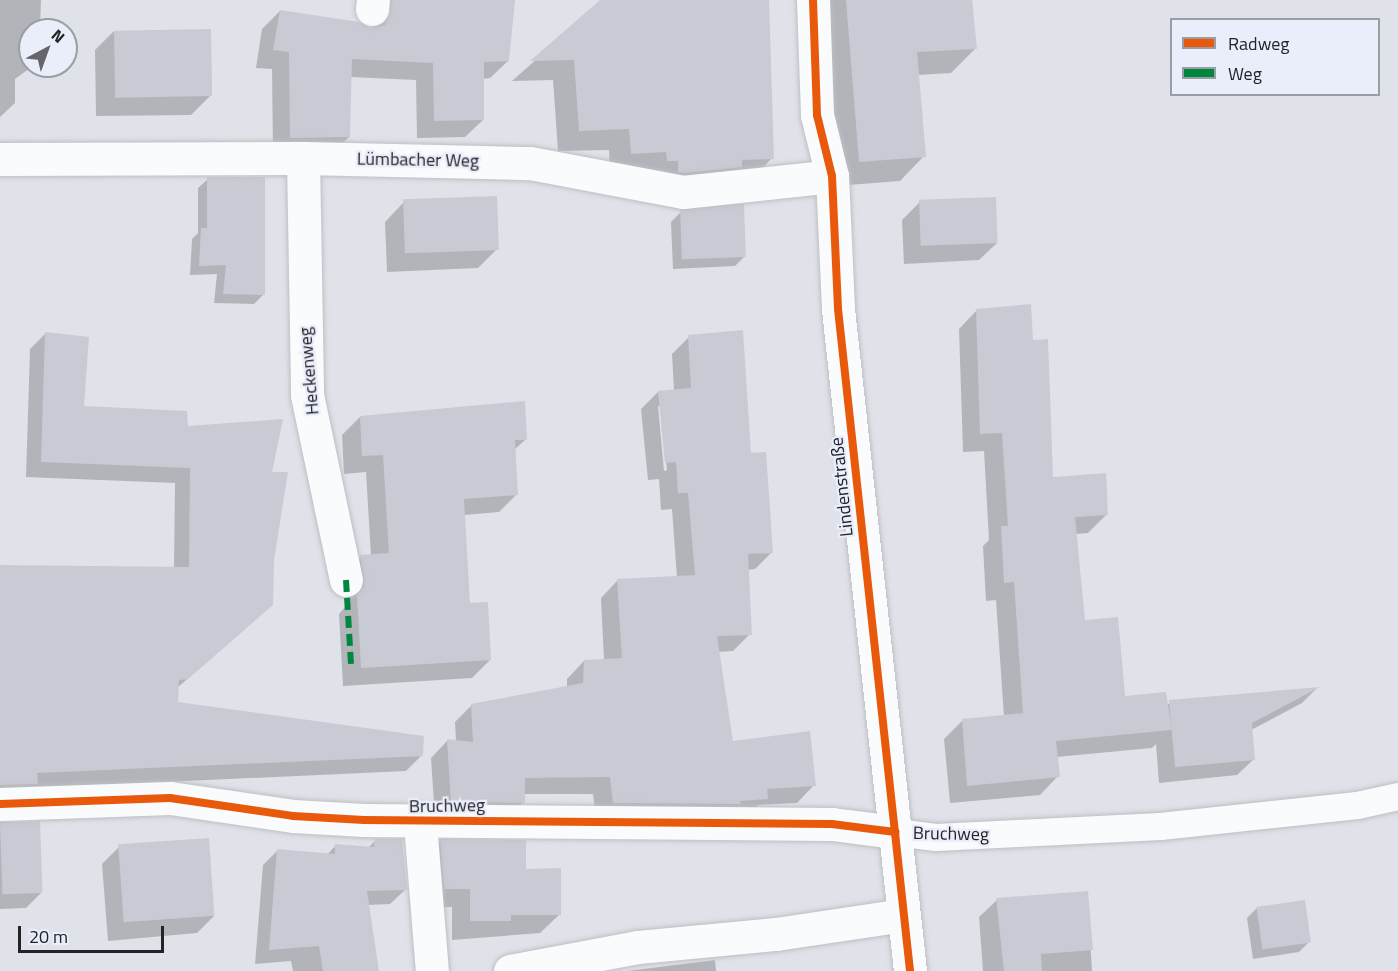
<!DOCTYPE html>
<html>
<head>
<meta charset="utf-8">
<style>
  body { margin:0 }
  #map { position:relative; width:1398px; height:971px; overflow:hidden; background:#e0e2e9; font-family:"Titillium Web",sans-serif }
  div>[style] { position:absolute }
  .shadow>* { inset:0; background:#0003 }
  .building>* { inset:0; background:#c9cbd4; transform-origin:0 0 }
  .roads { filter:drop-shadow(0 0 2px #bdbfc3) drop-shadow(0 0 2px #bdbfc3) }
  .service>* { height:27px; margin:-13.5px; padding:0 13.5px; transform-origin:13.5px; border-radius:13.5px; background:#fafbfc }
  .minor>* { height:33px; margin:-16.5px; padding:0 16.5px; transform-origin:16.5px; border-radius:16.5px; background:#fafbfc }
  .quiet>* { height:6px; margin-top:-3px; transform-origin:0; background:repeating-linear-gradient(90deg,#00873e 0 12px,transparent 0 18px) }
  .cycleway>* { height:8px; margin:-4px; padding:0 4px; transform-origin:4px; border-radius:4px; background:#e8590c }
  span { translate:-50% -50%; white-space:nowrap; text-align:center; line-height:1.15; -webkit-text-stroke:4.5px #eaedfa; paint-order:stroke }
  .street-label { font-size:18px; color:#222428 }
  .legend { position:absolute; left:1170px; top:18px; width:210px; height:78px; box-sizing:border-box; background:#eaedfa; border:2px solid #9a9da6; margin:0; padding:8px 10px; list-style:none; font-size:18px; color:#222428 }
  .legend li { display:flex; align-items:center; gap:12px; height:30px }
  .legend b { width:30px; border:2px solid #9a9da6 }
  .north { position:absolute; left:18px; top:18px; width:60px; height:60px; box-sizing:border-box; background:#eaedfa; border:2px solid #9a9da6; border-radius:50%; rotate:41deg; font-size:16px; font-weight:700; line-height:24px; text-align:center; color:#222428 }
  .north::after { content:''; display:block; margin:auto; width:21px; height:27px; background:#64666c; clip-path:polygon(50% 0,100% 100%,50% 72%,0 100%) }
  .scale { position:absolute; left:18px; top:926px; width:146px; height:27px; box-sizing:border-box; border:3px solid #222428; border-top:0; padding-left:8px; font-size:18px; line-height:21px; white-space:nowrap; color:#222428; -webkit-text-stroke:4px #eaedfa; paint-order:stroke }
</style>
</head>
<body>
<div id="map">
  <div class="shadow">
    <div style="clip-path:polygon(0 0,41px 0,40px 30px,30px 30px,33px 66px,15px 79px,15px 103px,0 117px)"></div>
    <div style="clip-path:polygon(370px 0,514px 0,508px 61px,490px 78px,482px 79px,483px 120px,465px 137px,417px 138px,416px 80px,350px 77px,349px 137px,331px 154px,273px 155px,272px 69px,256px 68px,262px 29px,280px 11px,372px 28px,375px 21px)"></div>
    <div style="clip-path:polygon(603px 0,767px 0,772px 158px,752px 179px,610px 175px,609px 150px,558px 151px,553px 80px,512px 81px)"></div>
    <div style="clip-path:polygon(821px 0,972px 0,975px 49px,951px 73px,918px 75px,924px 156px,900px 181px,835px 186px)"></div>
    <div style="clip-path:polygon(114px 31px,210px 96px,191px 115px,96px 116px,95px 50px)"></div>
    <div style="clip-path:polygon(208px 179px,264px 294px,254px 304px,214px 303px,217px 274px,190px 275px,192px 239px,198px 233px,198px 188px)"></div>
    <div style="clip-path:polygon(404px 202px,497px 249px,478px 268px,387px 272px,385px 222px)"></div>
    <div style="clip-path:polygon(920px 202px,997px 243px,979px 260px,904px 264px,902px 220px)"></div>
    <div style="clip-path:polygon(681px 212px,745px 256px,735px 266px,673px 269px,671px 222px)"></div>
    <div style="clip-path:polygon(977px 310px,1031px 342px,1052px 478px,1107px 514px,1088px 533px,1075px 534px,1083px 621px,1124px 698px,1167px 704px,1316px 689px,1302px 703px,1251px 730px,1254px 759px,1237px 775px,1159px 783px,1156px 744px,1152px 748px,1056px 757px,1058px 776px,1040px 795px,950px 803px,944px 739px,962px 721px,1004px 717px,996px 600px,986px 601px,983px 546px,989px 540px,984px 451px,963px 452px,959px 329px)"></div>
    <div style="clip-path:polygon(45px 334px,82px 408px,187px 428px,270px 473px,255px 620px,177px 688px,177px 703px,422px 755px,406px 771px,32px 788px,0 800px,0 653px,174px 568px,175px 483px,26px 477px,30px 349px)"></div>
    <div style="clip-path:polygon(evenodd,689px 337px,750px 455px,772px 552px,755px 569px,747px 570px,750px 634px,733px 651px,718px 652px,731px 742px,814px 785px,797px 803px,759px 805px,749px 815px,596px 820px,593px 794px,524px 794px,524px 802px,506px 819px,435px 819px,431px 758px,448px 740px,456px 742px,455px 722px,472px 705px,567px 687px,567px 679px,584px 661px,604px 660px,601px 598px,618px 580px,677px 578px,672px 509px,661px 510px,659px 479px,648px 480px,641px 409px,658px 392px,674px 391px,672px 354px,689px 337px,658px 406px,661px 406px,667px 470px,664px 471px,658px 406px)"></div>
    <div style="clip-path:polygon(360px 417px,526px 439px,514px 450px,517px 494px,499px 512px,464px 515px,468px 605px,490px 660px,472px 678px,343px 686px,339px 614px,346px 606px,347px 596px,343px 574px,361px 557px,371px 556px,366px 472px,344px 474px,342px 435px)"></div>
    <div style="clip-path:polygon(0 822px,38px 823px,42px 892px,26px 908px,0 909px)"></div>
    <div style="clip-path:polygon(376px 840px,405px 890px,390px 904px,367px 905px,376px 971px,293px 971px,291px 961px,255px 964px,263px 865px,278px 850px,327px 855px,336px 845px,368px 848px)"></div>
    <div style="clip-path:polygon(441px 841px,525px 870px,560px 914px,540px 933px,452px 940px,452px 907px,425px 908px,422px 860px)"></div>
    <div style="clip-path:polygon(119px 847px,214px 916px,197px 933px,108px 941px,102px 864px)"></div>
    <div style="clip-path:polygon(1087px 893px,1092px 971px,983px 971px,979px 917px,997px 900px)"></div>
    <div style="clip-path:polygon(1257px 908px,1309px 942px,1299px 952px,1253px 959px,1247px 918px)"></div>
    <div style="clip-path:polygon(715px 960px,716px 971px,627px 971px)"></div>
  </div>
  <div class="building">
    <div style="clip-path:polygon(391px 0,515px 0,509px 61px,484px 62px,484px 120px,434px 121px,433px 63px,352px 59px,350px 137px,290px 138px,289px 52px,273px 50px,280px 10px,359px 22px,371px 28px,385px 25px)"></div>
    <div style="clip-path:polygon(600px 0,769px 0,774px 159px,742px 160px,742px 167px,684px 173px,678px 172px,678px 161px,667px 161px,666px 152px,631px 154px,629px 129px,579px 131px,574px 60px,530px 61px)"></div>
    <div style="clip-path:polygon(846px 0,972px 0,977px 49px,917px 52px,926px 157px,859px 162px)"></div>
    <div style="left:211px;top:29px;width:67px;height:97px;rotate:89deg"></div>
    <div style="clip-path:polygon(207px 177px,265px 177px,265px 295px,223px 294px,226px 265px,199px 266px,201px 228px,207px 228px)"></div>
    <div style="left:497px;top:196px;width:54px;height:94px;rotate:88deg"></div>
    <div style="left:996px;top:197px;width:46px;height:77px;rotate:88deg"></div>
    <div style="left:744px;top:204px;width:53px;height:64px;rotate:88deg"></div>
    <div style="clip-path:polygon(1031px 304px,1033px 340px,1048px 339px,1053px 477px,1106px 473px,1108px 515px,1075px 517px,1085px 620px,1118px 617px,1125px 696px,1166px 692px,1172px 730px,1056px 741px,1060px 777px,967px 786px,962px 719px,1023px 713px,1014px 582px,1004px 583px,1001px 526px,1008px 526px,1002px 433px,980px 434px,976px 309px)"></div>
    <div style="clip-path:polygon(743px 330px,751px 453px,766px 452px,773px 553px,748px 554px,752px 635px,717px 636px,733px 741px,810px 731px,816px 786px,767px 789px,768px 799px,740px 801px,741px 804px,613px 803px,610px 777px,525px 778px,525px 803px,451px 802px,447px 739px,473px 742px,471px 704px,583px 683px,584px 660px,622px 658px,617px 579px,695px 575px,688px 493px,678px 493px,676px 462px,665px 463px,658px 391px,691px 388px,688px 335px)"></div>
    <div style="clip-path:polygon(45px 332px,89px 337px,84px 406px,187px 411px,188px 426px,283px 419px,272px 472px,288px 472px,274px 560px,273px 605px,188px 679px,179px 680px,178px 702px,424px 736px,423px 756px,37px 773px,38px 784px,0 785px,0 565px,189px 567px,190px 468px,41px 462px)"></div>
    <div style="clip-path:polygon(525px 401px,527px 440px,515px 440px,518px 495px,464px 499px,470px 603px,488px 602px,491px 660px,361px 668px,357px 595px,364px 586px,364px 577px,360px 555px,389px 553px,383px 455px,362px 456px,360px 416px)"></div>
    <div style="clip-path:polygon(1320px 687px,1252px 723px,1255px 760px,1175px 767px,1169px 700px)"></div>
    <div style="left:40px;top:821px;width:72px;height:40px;rotate:88deg"></div>
    <div style="left:209px;top:838px;width:78px;height:91px;rotate:86deg"></div>
    <div style="clip-path:polygon(375px 839px,402px 839px,407px 890px,367px 891px,379px 971px,323px 971px,319px 946px,269px 950px,277px 849px,335px 854px,335px 844px,374px 847px)"></div>
    <div style="clip-path:polygon(440px 839px,526px 840px,526px 869px,561px 868px,561px 915px,511px 915px,511px 921px,470px 921px,470px 889px,444px 889px)"></div>
    <div style="clip-path:polygon(1088px 891px,1093px 950px,1041px 954px,1042px 971px,1004px 971px,996px 898px)"></div>
    <div style="left:1305px;top:900px;width:43px;height:49px;rotate:82deg"></div>
  </div>
  <div class="roads">
    <div class="service">
      <div style="left:895px;top:832px;width:41px;rotate:7deg"></div>
      <div style="left:936px;top:837px;width:224px;rotate:-2.8deg"></div>
      <div style="left:1160px;top:826px;width:198px;rotate:-6.1deg"></div>
      <div style="left:1357px;top:805px;width:42px;rotate:-12.4deg"></div>
    </div>
    <div class="minor">
      <div style="left:813px;top:0;width:115px;rotate:88deg"></div>
      <div style="left:817px;top:115px;width:63px;rotate:76.2deg"></div>
      <div style="left:832px;top:176px;width:133px;rotate:87.4deg"></div>
      <div style="left:838px;top:309px;width:666px;rotate:83.79deg"></div>
      <div style="left:372px;top:9px;width:9px;rotate:-84deg"></div>
      <div style="left:303px;top:158px;width:237px;rotate:89deg"></div>
      <div style="left:307px;top:395px;width:189px;rotate:78.1deg"></div>
      <div style="left:0;top:159px;width:303px;rotate:-0.2deg"></div>
      <div style="left:303px;top:158px;width:227px;rotate:1.3deg"></div>
      <div style="left:530px;top:163px;width:156px;rotate:10.7deg"></div>
      <div style="left:683px;top:192px;width:150px;rotate:-6.1deg"></div>
      <div style="left:0;top:804px;width:170px;rotate:-2deg"></div>
      <div style="left:170px;top:798px;width:124px;rotate:8.3deg"></div>
      <div style="left:293px;top:816px;width:71px;rotate:3.2deg"></div>
      <div style="left:364px;top:820px;width:468px;rotate:0.5deg"></div>
      <div style="left:832px;top:824px;width:64px;rotate:7.2deg"></div>
      <div style="left:420px;top:823px;width:148px;rotate:85.4deg"></div>
      <div style="left:510px;top:971px;width:130px;rotate:-10.6deg"></div>
      <div style="left:638px;top:947px;width:139px;rotate:-5.4deg"></div>
      <div style="left:776px;top:934px;width:128px;rotate:-8.5deg"></div>
    </div>
  </div>
  <div class="quiet">
    <div style="left:346px;top:580px;width:84px;rotate:86.6deg"></div>
  </div>
  <div class="cycleway">
    <div style="left:813px;top:0;width:115px;rotate:88deg"></div>
    <div style="left:817px;top:115px;width:63px;rotate:76.2deg"></div>
    <div style="left:832px;top:176px;width:133px;rotate:87.4deg"></div>
    <div style="left:838px;top:309px;width:666px;rotate:83.79deg"></div>
    <div style="left:0;top:804px;width:170px;rotate:-2deg"></div>
    <div style="left:170px;top:798px;width:124px;rotate:8.3deg"></div>
    <div style="left:293px;top:816px;width:71px;rotate:3.2deg"></div>
    <div style="left:364px;top:820px;width:468px;rotate:0.5deg"></div>
    <div style="left:832px;top:824px;width:64px;rotate:7.2deg"></div>
  </div>
  <div class="street-label">
    <span style="left:418px;top:160px;rotate:1deg">Lümbacher Weg</span>
    <span style="left:309px;top:371px;rotate:-95deg">Heckenweg</span>
    <span style="left:842px;top:487px;rotate:-96deg">Lindenstraße</span>
    <span style="left:447px;top:806px;rotate:-1deg">Bruchweg</span>
    <span style="left:951px;top:834px;rotate:1deg">Bruchweg</span>
  </div>
  <ul class="legend">
  <li><b style="height:8px;background:#e8590c"></b>Radweg</li>
  <li><b style="height:8px;background:#00873e"></b>Weg</li>
  </ul>
  <div class="north">N</div>
  <div class="scale">20 m</div>
</div>
</body>
</html>
